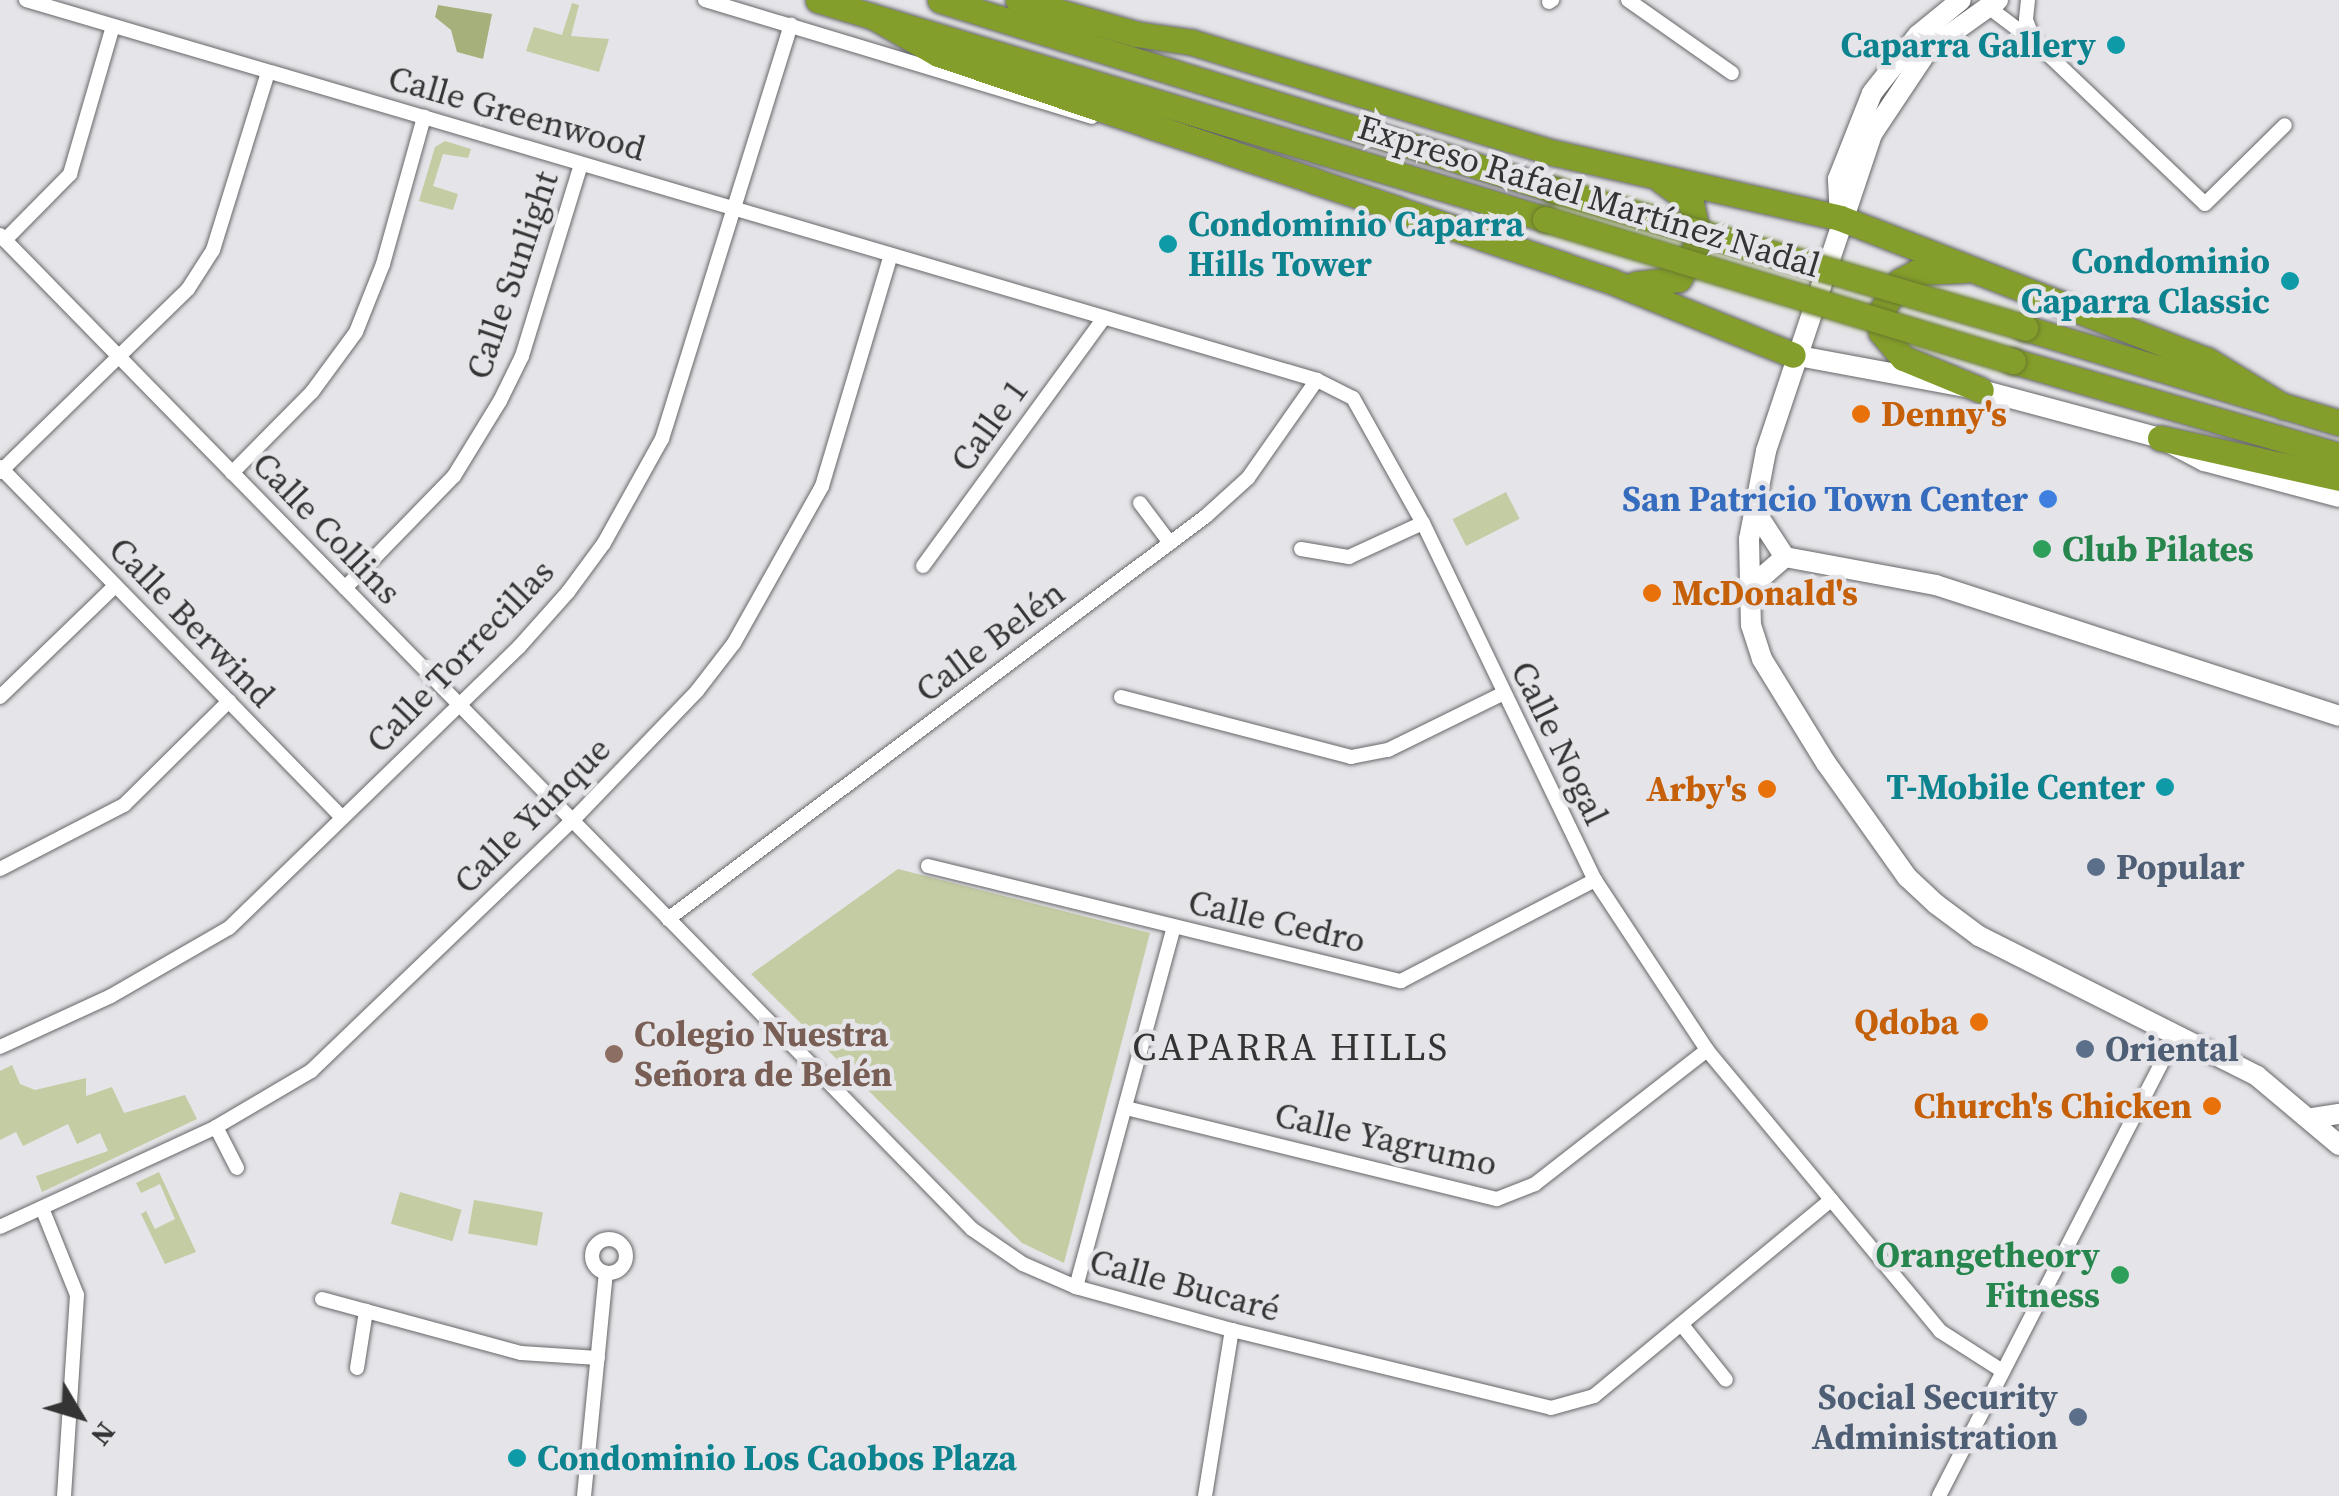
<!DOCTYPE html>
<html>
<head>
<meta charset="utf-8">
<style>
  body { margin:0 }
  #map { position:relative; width:2339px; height:1496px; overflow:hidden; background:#e5e5e9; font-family:"Source Serif 4",serif }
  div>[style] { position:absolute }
  .green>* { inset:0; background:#c3cca2; transform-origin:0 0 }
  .forest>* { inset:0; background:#a5b07a }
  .roads { filter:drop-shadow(0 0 2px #67676a) drop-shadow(0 0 2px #67676a) }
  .street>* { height:14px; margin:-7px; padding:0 7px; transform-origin:7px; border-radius:7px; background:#fff }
  .street>.ring { margin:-7px; padding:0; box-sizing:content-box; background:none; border:14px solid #fff; border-radius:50% }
  .secondary>* { height:20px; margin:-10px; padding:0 10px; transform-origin:10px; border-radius:10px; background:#fff }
  .highway>* { height:25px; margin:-12.5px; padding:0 12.5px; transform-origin:12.5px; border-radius:12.5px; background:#839e2a }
  .bridges { filter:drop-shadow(0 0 2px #67792e) drop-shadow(0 0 2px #67792e) }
  .highway-bridge>* { height:25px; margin:-12.5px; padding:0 12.5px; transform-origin:12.5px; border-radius:12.5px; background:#839e2a }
  .dots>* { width:28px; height:28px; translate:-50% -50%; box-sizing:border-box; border:5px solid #e5e5e9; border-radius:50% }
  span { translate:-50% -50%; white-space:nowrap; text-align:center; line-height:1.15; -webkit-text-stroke:9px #e5e5e9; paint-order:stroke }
  .culture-label { font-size:35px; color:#0d838f; font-weight:700 }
  .right { translate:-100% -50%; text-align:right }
  .left { translate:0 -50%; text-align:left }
  .street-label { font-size:35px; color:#343435 }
  .food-label { font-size:35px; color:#c56008; font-weight:700 }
  .shop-label { font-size:35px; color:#366cbe; font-weight:700 }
  .leisure-label { font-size:35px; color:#27864d; font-weight:700 }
  .service-label { font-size:35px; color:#4e5e75; font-weight:700 }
  .education-label { font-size:35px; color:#785e54; font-weight:700 }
  .neighbourhood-label { font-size:38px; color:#343435; letter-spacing:2.5px }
  .north { position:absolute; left:30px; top:1366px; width:100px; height:100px; -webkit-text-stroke:8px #e5e5e9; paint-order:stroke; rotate:128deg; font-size:28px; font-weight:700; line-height:40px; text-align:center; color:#343435 }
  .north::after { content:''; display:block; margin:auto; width:35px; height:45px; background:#343435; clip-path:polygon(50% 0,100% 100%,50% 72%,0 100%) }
</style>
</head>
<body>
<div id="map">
  <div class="green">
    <div style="clip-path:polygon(572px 3px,579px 5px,571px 36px,609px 39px,599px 72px,526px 51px,534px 27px,562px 35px)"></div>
    <div style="clip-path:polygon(445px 141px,471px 149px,468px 158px,443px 154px,433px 186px,458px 194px,453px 210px,419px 201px,435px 147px)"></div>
    <div style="left:1506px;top:492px;width:30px;height:60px;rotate:63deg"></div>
    <div style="clip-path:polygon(898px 869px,1150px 933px,1064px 1263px,1022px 1243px,751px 974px)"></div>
    <div style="clip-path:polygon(12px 1065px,20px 1084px,35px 1090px,86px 1078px,86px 1096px,112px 1087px,124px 1113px,185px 1095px,197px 1119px,42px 1192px,36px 1176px,108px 1151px,100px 1133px,77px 1144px,68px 1124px,23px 1146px,16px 1132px,0 1140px,0 1071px)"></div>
    <div style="clip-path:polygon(159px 1172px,196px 1252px,165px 1264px,141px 1214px,146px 1211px,155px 1229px,175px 1219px,160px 1184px,141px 1193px,136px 1183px)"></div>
    <div style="left:400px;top:1192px;width:64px;height:33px;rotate:16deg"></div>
    <div style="left:474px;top:1200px;width:70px;height:34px;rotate:10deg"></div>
  </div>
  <div class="forest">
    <div style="clip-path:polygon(438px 5px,492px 14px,483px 59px,457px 52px,451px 30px,435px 17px)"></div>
  </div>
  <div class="roads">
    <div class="street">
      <div style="left:26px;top:0;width:1346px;rotate:16.4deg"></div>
      <div style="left:1317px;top:380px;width:40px;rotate:26.6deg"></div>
      <div style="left:1353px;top:398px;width:143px;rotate:60.8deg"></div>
      <div style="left:1423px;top:523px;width:396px;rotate:64.3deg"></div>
      <div style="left:1595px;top:880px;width:204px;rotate:56.6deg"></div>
      <div style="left:1707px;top:1050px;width:365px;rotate:50.3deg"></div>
      <div style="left:1940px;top:1331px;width:72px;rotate:32.6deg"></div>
      <div style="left:705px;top:0;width:404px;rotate:16.8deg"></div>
      <div style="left:1628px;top:0;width:127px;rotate:35.1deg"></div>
      <div style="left:2028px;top:0;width:20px;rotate:96deg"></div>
      <div style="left:2026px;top:20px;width:25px;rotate:69deg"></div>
      <div style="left:1549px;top:2px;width:4px;rotate:-34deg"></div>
      <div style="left:1987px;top:6px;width:61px;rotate:37.1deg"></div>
      <div style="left:2036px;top:43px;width:233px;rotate:43.6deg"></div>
      <div style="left:2205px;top:204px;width:112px;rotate:-44.6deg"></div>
      <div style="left:0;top:235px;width:1390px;rotate:45.64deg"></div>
      <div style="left:972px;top:1229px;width:62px;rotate:34.5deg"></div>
      <div style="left:1023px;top:1264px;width:58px;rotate:23.5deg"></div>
      <div style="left:1076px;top:1287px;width:162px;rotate:15.4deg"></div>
      <div style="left:1232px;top:1330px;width:328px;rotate:13.7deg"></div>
      <div style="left:1551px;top:1408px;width:45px;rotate:-15.6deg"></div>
      <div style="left:1594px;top:1396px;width:308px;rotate:-39.6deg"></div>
      <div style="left:5px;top:240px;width:93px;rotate:-45.4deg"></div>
      <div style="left:70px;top:174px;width:154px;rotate:-73.8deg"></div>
      <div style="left:0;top:467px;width:490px;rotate:45.7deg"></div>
      <div style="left:0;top:472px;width:262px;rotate:-44.2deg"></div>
      <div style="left:188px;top:289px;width:46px;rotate:-57.3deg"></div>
      <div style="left:213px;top:250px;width:186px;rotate:-72.8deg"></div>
      <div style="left:232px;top:473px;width:114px;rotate:-45.4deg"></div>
      <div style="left:312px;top:392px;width:74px;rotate:-53.7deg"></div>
      <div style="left:356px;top:332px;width:73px;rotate:-68.3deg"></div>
      <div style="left:383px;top:264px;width:153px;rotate:-74.4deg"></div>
      <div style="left:1140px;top:503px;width:50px;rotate:53.1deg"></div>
      <div style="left:1301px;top:549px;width:49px;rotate:9.5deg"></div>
      <div style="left:1349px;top:557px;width:81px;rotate:-24.7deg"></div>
      <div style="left:923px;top:566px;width:307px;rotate:-53.9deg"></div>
      <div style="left:345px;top:588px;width:156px;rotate:-45.8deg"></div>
      <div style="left:454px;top:476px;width:88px;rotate:-58.5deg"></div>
      <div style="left:500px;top:401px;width:50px;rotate:-63.9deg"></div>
      <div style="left:522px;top:356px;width:201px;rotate:-72.9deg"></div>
      <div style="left:0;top:697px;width:160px;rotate:-44deg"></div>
      <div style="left:1121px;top:697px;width:238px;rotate:14.6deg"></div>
      <div style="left:1351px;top:757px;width:38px;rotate:-11deg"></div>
      <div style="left:1388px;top:750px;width:127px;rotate:-26.2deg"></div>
      <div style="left:928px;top:866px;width:487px;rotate:13.7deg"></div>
      <div style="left:1401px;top:981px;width:219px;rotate:-27.5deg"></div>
      <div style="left:0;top:869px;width:140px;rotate:-27.3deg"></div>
      <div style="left:124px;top:805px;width:148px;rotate:-44.7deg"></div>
      <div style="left:668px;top:919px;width:672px;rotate:-36.84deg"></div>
      <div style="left:1206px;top:516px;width:57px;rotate:-42.1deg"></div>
      <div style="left:1248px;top:478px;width:120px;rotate:-54.9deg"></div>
      <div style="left:0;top:1047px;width:122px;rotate:-24.7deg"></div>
      <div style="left:111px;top:996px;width:136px;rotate:-30deg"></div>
      <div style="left:229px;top:928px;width:404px;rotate:-44.1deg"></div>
      <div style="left:519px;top:647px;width:74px;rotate:-48.3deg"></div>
      <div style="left:568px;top:592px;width:61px;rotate:-53.7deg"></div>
      <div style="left:604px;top:543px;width:119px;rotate:-60.9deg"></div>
      <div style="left:662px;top:439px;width:434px;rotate:-72.7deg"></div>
      <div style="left:1126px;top:1108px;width:382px;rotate:13.8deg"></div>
      <div style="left:1497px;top:1199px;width:41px;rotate:-21.5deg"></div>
      <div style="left:1535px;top:1184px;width:218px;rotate:-37.9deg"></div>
      <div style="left:216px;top:1127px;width:46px;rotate:62.9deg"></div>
      <div style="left:42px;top:1208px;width:94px;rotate:68.1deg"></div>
      <div style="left:77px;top:1295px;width:201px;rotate:93.7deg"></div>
      <div style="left:0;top:1227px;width:238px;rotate:-24.8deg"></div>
      <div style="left:216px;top:1127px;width:110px;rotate:-30.5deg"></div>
      <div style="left:311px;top:1071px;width:361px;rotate:-43.8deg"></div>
      <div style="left:572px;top:821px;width:180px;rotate:-46.1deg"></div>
      <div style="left:697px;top:691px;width:61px;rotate:-52.4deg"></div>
      <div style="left:734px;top:643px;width:180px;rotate:-60.7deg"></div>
      <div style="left:822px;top:486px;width:241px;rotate:-73.4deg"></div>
      <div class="ring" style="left:592px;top:1239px;width:20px;height:20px"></div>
      <div style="left:1076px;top:1287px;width:371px;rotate:-74.8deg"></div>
      <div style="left:322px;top:1299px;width:206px;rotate:15.2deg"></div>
      <div style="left:521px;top:1353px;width:77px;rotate:3.7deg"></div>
      <div style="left:1682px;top:1325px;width:70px;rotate:51.3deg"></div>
      <div style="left:357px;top:1368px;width:58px;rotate:-81deg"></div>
      <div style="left:584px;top:1496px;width:224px;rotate:-84.4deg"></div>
      <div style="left:1205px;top:1496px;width:168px;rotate:-80.8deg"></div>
      <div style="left:1939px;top:1496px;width:521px;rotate:-62.8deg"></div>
    </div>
    <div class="secondary">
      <div style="left:1998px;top:0;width:86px;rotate:144.5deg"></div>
      <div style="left:1928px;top:50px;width:101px;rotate:123.7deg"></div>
      <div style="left:1872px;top:134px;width:334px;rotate:108.5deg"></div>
      <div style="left:1766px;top:451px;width:90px;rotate:100.9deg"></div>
      <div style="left:1749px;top:539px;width:86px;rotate:88.7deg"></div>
      <div style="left:1751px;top:625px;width:36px;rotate:72deg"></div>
      <div style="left:1762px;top:659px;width:122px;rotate:58.4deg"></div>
      <div style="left:1826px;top:763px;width:140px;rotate:54.6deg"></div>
      <div style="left:1907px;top:877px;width:40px;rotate:43deg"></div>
      <div style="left:1936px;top:904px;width:54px;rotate:36.7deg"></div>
      <div style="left:1979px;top:936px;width:311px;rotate:26.7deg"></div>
      <div style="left:2257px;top:1076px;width:107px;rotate:40.1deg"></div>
      <div style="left:1840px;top:218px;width:39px;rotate:-93deg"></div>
      <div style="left:1838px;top:179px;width:92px;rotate:-68.4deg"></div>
      <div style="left:1872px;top:93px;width:74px;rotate:-51.6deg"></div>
      <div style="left:1918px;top:35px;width:55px;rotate:-39.1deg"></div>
      <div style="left:1793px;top:355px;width:191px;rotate:10.5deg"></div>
      <div style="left:1981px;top:390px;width:185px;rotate:15deg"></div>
      <div style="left:2160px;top:438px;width:50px;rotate:27.6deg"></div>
      <div style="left:2204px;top:461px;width:140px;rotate:14.9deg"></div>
      <div style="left:1753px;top:508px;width:59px;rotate:56.9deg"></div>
      <div style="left:1785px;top:557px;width:154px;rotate:10.5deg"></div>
      <div style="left:1936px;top:585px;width:424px;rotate:18deg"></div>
      <div style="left:1747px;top:590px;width:50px;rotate:-41deg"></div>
      <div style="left:2313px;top:1118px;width:26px;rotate:-9deg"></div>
    </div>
    <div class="highway">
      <div style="left:818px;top:0;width:759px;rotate:16.76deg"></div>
      <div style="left:940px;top:0;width:643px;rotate:17.19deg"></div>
      <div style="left:1018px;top:0;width:123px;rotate:16.1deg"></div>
      <div style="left:1136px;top:34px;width:56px;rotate:8.3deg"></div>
      <div style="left:1191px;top:42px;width:381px;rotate:17deg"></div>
      <div style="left:1555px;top:153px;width:292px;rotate:12.8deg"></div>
      <div style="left:1840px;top:218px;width:394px;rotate:21.2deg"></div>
      <div style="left:2207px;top:360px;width:90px;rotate:31.4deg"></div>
      <div style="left:872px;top:16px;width:76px;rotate:29.9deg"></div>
      <div style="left:938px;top:54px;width:710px;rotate:18.64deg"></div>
      <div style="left:1611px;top:281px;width:196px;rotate:22.1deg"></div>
      <div style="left:1964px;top:270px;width:47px;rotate:177.6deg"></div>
      <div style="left:1917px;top:272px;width:19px;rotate:152deg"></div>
      <div style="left:1900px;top:281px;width:36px;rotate:122deg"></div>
      <div style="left:1881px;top:311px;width:21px;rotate:90deg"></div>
      <div style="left:1881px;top:332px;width:34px;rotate:50deg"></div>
      <div style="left:1903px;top:358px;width:84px;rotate:22.3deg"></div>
      <div style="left:1636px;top:284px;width:43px;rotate:-6.6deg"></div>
      <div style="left:1679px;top:279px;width:44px;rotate:-62.9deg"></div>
      <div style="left:1699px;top:240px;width:39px;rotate:-102deg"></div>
      <div style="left:1691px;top:202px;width:36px;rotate:-144deg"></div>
      <div style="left:2025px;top:328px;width:328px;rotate:16.8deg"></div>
      <div style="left:2013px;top:361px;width:340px;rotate:16.2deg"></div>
      <div style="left:2160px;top:438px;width:183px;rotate:12.6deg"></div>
    </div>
  </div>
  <div class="bridges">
    <div class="highway-bridge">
      <div style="left:1554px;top:190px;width:491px;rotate:16.3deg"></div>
      <div style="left:1545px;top:219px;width:489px;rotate:16.9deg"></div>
    </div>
  </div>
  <div class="dots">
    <div style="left:2116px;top:45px;background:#0f9aa8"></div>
    <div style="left:1168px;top:244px;background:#0f9aa8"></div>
    <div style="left:2290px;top:281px;background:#0f9aa8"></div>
    <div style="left:1861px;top:414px;background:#e8710a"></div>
    <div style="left:2048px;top:499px;background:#3f7fe0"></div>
    <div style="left:2042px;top:549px;background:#2e9e5b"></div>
    <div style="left:1652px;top:593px;background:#e8710a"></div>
    <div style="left:2165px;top:787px;background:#0f9aa8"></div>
    <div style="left:1767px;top:789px;background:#e8710a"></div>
    <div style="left:2096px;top:867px;background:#5c6f8a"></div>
    <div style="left:1979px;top:1022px;background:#e8710a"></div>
    <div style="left:2085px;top:1049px;background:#5c6f8a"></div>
    <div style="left:614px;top:1054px;background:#8d6e63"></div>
    <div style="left:2212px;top:1106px;background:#e8710a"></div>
    <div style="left:2120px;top:1275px;background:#2e9e5b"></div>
    <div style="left:2078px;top:1417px;background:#5c6f8a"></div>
    <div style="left:517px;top:1458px;background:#0f9aa8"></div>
  </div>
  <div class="culture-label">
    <span class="right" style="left:2096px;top:45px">Caparra Gallery</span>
    <span class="left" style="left:1188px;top:244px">Condominio Caparra<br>Hills Tower</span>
    <span class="right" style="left:2270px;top:281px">Condominio<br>Caparra Classic</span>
    <span class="right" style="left:2145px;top:787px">T-Mobile Center</span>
    <span class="left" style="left:537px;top:1458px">Condominio Los Caobos Plaza</span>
  </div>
  <div class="street-label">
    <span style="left:517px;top:113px;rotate:16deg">Calle Greenwood</span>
    <span style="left:1589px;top:196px;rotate:17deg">Expreso Rafael Martínez Nadal</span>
    <span style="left:512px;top:275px;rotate:-71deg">Calle Sunlight</span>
    <span style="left:989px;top:425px;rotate:-54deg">Calle 1</span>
    <span style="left:327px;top:528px;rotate:46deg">Calle Collins</span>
    <span style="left:192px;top:622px;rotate:46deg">Calle Berwind</span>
    <span style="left:990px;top:641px;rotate:-37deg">Calle Belén</span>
    <span style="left:460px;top:656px;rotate:-46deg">Calle Torrecillas</span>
    <span style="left:1560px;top:743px;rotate:64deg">Calle Nogal</span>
    <span style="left:532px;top:815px;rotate:-45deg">Calle Yunque</span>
    <span style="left:1277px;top:921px;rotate:13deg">Calle Cedro</span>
    <span style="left:1386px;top:1139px;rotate:13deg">Calle Yagrumo</span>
    <span style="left:1185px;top:1285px;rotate:15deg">Calle Bucaré</span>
  </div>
  <div class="food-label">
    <span class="left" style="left:1881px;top:414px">Denny's</span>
    <span class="left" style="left:1672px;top:593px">McDonald's</span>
    <span class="right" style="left:1747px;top:789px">Arby's</span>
    <span class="right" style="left:1959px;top:1022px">Qdoba</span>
    <span class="right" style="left:2192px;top:1106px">Church's Chicken</span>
  </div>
  <div class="shop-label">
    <span class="right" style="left:2028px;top:499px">San Patricio Town Center</span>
  </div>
  <div class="leisure-label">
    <span class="left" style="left:2062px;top:549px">Club Pilates</span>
    <span class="right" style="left:2100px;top:1275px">Orangetheory<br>Fitness</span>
  </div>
  <div class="service-label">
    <span class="left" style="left:2116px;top:867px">Popular</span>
    <span class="left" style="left:2105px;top:1049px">Oriental</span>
    <span class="right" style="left:2058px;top:1417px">Social Security<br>Administration</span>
  </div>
  <div class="education-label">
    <span class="left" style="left:634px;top:1054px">Colegio Nuestra<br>Señora de Belén</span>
  </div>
  <div class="neighbourhood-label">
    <span style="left:1291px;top:1048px">CAPARRA HILLS</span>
  </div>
  <div class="north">N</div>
</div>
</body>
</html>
